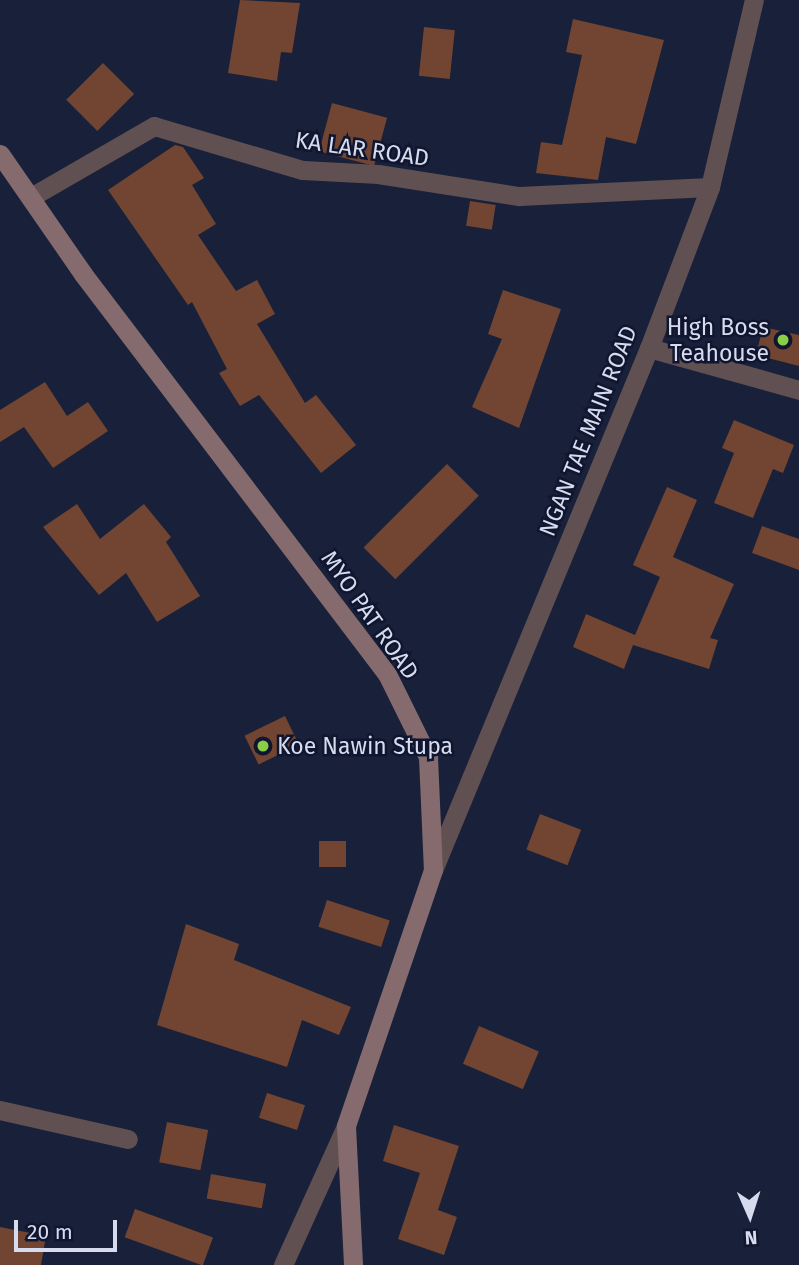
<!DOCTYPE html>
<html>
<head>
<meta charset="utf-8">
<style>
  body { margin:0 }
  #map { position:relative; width:799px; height:1265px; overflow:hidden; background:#192039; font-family:"Fira Sans",sans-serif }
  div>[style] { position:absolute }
  .building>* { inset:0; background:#714531; transform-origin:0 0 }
  .minor>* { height:19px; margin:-9.5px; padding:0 9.5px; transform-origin:9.5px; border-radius:9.5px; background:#615052 }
  .secondary>* { height:19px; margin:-9.5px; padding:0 9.5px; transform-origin:9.5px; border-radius:9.5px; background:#856b6d }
  .dots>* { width:19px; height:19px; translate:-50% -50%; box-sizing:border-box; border:4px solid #10162f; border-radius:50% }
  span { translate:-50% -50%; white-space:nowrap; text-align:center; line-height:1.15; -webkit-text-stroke:5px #10162f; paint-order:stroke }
  .street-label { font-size:23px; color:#d6dcee }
  .poi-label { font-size:23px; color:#d6dcee }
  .right { translate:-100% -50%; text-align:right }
  .left { translate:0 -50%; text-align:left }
  .north { position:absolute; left:715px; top:1181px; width:70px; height:70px; -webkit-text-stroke:5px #10162f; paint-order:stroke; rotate:177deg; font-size:19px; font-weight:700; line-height:28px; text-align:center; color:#d6dcee }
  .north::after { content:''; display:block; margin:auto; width:24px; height:32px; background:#d6dcee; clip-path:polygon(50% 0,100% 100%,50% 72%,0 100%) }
  .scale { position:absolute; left:14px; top:1220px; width:103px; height:32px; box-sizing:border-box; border:4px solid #d6dcee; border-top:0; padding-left:9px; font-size:21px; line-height:24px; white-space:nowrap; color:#d6dcee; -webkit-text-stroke:5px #10162f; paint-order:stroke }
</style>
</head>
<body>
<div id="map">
  <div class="building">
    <div style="clip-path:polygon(240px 0,300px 3px,292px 53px,281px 52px,277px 81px,228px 73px)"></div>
    <div style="clip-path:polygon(573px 19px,664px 40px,636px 144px,606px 137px,598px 180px,536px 173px,541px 142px,562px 145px,582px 55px,566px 52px)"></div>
    <div style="left:424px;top:27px;width:31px;height:49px;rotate:6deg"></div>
    <div style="left:103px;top:63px;width:44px;height:52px;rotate:45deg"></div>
    <div style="left:332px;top:103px;width:57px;height:50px;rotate:15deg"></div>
    <div style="clip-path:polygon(175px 145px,183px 147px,204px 178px,192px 185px,216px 224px,198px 235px,236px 291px,257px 280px,275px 314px,257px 324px,305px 403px,316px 395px,356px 445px,321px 473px,259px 395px,240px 406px,219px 373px,227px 369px,192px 302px,188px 305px,108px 190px)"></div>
    <div style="left:470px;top:201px;width:26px;height:25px;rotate:9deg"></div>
    <div style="clip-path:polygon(503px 290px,561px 309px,519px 428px,472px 407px,502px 339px,488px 334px)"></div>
    <div style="clip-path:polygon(763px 327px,799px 335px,799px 366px,756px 355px)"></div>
    <div style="clip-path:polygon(45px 382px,67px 416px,88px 402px,108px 431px,53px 468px,24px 427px,0 442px,0 410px)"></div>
    <div style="clip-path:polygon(734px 420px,794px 445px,783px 473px,773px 469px,753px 518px,714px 503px,734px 453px,722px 448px)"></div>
    <div style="left:447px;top:464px;width:45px;height:118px;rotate:45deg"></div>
    <div style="clip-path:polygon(667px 487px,697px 500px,673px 557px,734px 584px,710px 638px,718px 640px,709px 669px,633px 645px,624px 669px,573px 647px,586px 614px,635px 635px,660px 577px,633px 565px)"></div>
    <div style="clip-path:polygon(77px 504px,100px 539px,144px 504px,171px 537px,166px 542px,200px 596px,157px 622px,126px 573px,99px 595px,43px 527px)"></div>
    <div style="clip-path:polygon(762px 526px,799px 539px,799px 570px,752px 553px)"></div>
    <div style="left:285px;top:716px;width:32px;height:45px;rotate:64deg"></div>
    <div style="left:540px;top:814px;width:44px;height:38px;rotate:21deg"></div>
    <div style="left:319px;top:841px;width:27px;height:26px"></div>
    <div style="left:327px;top:900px;width:66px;height:28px;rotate:18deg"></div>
    <div style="clip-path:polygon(186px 924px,239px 944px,234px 960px,351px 1007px,339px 1035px,302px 1020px,287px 1067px,157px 1025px)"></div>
    <div style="left:479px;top:1026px;width:65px;height:41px;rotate:23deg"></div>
    <div style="left:267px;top:1093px;width:40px;height:26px;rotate:18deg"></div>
    <div style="left:167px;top:1122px;width:42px;height:41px;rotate:11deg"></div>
    <div style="clip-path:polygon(394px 1125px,459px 1146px,438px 1210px,457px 1217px,444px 1255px,398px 1239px,420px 1173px,383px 1161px)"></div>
    <div style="left:211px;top:1174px;width:56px;height:25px;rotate:10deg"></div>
    <div style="left:135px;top:1209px;width:83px;height:30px;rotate:20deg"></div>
    <div style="clip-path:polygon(0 1227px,46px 1236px,41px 1265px,0 1265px)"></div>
  </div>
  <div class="minor">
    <div style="left:31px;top:197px;width:142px;rotate:-30deg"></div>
    <div style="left:154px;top:126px;width:155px;rotate:16.5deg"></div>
    <div style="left:303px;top:170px;width:75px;rotate:3.1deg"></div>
    <div style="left:378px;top:174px;width:143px;rotate:8.9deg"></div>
    <div style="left:519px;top:196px;width:191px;rotate:-2.7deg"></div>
    <div style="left:649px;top:348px;width:156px;rotate:15.6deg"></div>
    <div style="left:433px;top:870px;width:565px;rotate:-67.52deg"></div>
    <div style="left:649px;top:348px;width:172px;rotate:-69.2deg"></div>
    <div style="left:710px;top:187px;width:192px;rotate:-76.8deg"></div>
    <div style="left:0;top:1110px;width:131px;rotate:12.8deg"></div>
    <div style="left:283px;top:1265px;width:153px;rotate:-65.6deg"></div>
  </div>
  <div class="secondary">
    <div style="left:0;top:154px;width:146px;rotate:55.3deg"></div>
    <div style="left:83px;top:274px;width:502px;rotate:52.77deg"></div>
    <div style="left:387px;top:674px;width:93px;rotate:63.7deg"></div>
    <div style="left:428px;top:757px;width:113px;rotate:87.5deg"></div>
    <div style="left:433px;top:870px;width:270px;rotate:108.8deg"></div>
    <div style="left:346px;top:1126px;width:139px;rotate:87.1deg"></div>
  </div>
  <div class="dots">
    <div style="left:783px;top:340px;background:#89ce48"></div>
    <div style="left:263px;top:746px;background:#89ce48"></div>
  </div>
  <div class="street-label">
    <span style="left:362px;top:149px;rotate:8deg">KA LAR ROAD</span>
    <span style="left:588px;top:431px;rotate:-68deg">NGAN TAE MAIN ROAD</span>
    <span style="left:370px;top:615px;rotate:55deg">MYO PAT ROAD</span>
  </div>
  <div class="poi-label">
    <span class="right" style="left:769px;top:340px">High Boss<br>Teahouse</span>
    <span class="left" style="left:277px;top:746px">Koe Nawin Stupa</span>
  </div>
  <div class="north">N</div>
  <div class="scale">20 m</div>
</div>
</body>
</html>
